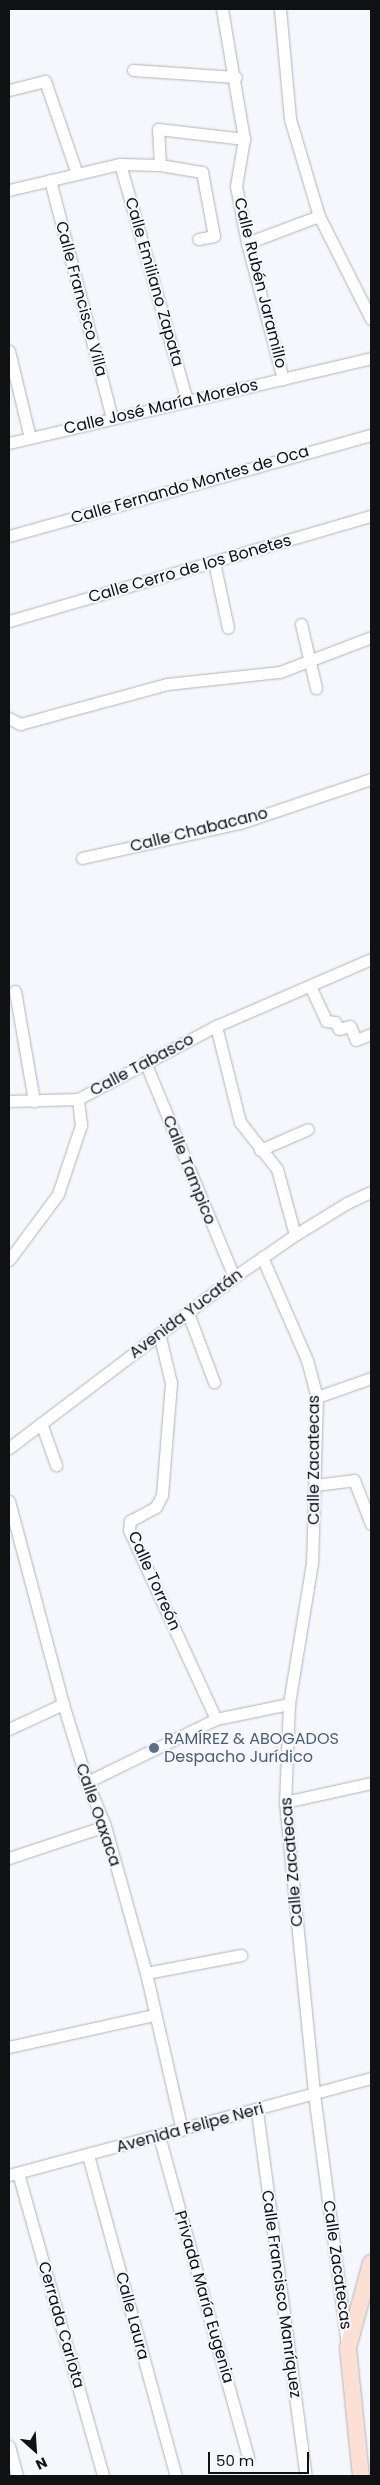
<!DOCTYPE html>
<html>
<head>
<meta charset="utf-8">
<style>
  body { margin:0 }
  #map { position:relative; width:380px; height:2485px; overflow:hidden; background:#f6f7fd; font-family:Poppins,sans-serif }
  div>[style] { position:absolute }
  .roads { filter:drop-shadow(0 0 1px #b2b3b9) drop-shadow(0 0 1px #b2b3b9) }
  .street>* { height:11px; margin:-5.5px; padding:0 5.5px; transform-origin:5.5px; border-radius:5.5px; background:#fff }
  .secondary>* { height:16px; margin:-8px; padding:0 8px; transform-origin:8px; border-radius:8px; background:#fce0d6 }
  .dots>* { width:14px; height:14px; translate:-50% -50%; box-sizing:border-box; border:2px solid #f6f7fd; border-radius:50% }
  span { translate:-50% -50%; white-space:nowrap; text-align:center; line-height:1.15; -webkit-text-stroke:4px #f6f7fd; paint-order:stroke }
  .street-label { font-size:16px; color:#101113 }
  .service-label { font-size:16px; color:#4e5e75 }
  .left { translate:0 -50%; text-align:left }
  .frame { position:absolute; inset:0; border:10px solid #101113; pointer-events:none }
  .north { position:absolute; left:10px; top:2425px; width:50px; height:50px; -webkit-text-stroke:4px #f6f7fd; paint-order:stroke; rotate:154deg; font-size:14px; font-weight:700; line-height:20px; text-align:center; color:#101113 }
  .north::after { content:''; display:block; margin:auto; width:18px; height:22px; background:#101113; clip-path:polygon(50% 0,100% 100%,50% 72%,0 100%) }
  .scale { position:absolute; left:208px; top:2452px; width:101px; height:22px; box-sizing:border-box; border:2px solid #101113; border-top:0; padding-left:6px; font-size:15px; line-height:18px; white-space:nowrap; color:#101113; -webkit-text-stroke:4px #f6f7fd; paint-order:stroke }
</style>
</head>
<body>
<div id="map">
  <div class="roads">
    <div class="street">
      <div style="left:222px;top:9px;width:132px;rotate:80.4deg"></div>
      <div style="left:244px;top:139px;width:48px;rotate:99.7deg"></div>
      <div style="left:236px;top:186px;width:58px;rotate:79.1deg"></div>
      <div style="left:247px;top:243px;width:141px;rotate:75.2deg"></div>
      <div style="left:280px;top:9px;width:110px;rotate:84.8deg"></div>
      <div style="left:290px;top:119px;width:101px;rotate:73.4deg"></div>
      <div style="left:319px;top:216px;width:115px;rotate:63.2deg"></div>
      <div style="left:133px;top:70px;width:103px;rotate:3.9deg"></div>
      <div style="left:9px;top:90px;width:37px;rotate:-14deg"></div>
      <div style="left:45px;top:81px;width:98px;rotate:71deg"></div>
      <div style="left:120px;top:164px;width:245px;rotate:74.2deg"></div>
      <div style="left:160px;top:165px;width:36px;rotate:-93deg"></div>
      <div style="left:158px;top:129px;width:87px;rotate:6.6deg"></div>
      <div style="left:50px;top:180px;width:246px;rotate:75.4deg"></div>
      <div style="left:9px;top:190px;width:114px;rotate:-13.2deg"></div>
      <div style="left:120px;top:164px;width:40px;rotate:1.4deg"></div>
      <div style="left:160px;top:165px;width:43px;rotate:9.5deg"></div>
      <div style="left:202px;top:172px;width:65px;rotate:79.4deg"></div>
      <div style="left:214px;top:236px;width:16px;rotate:169deg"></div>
      <div style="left:247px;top:243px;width:77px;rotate:-20.6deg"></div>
      <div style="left:9px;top:351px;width:89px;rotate:76.4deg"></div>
      <div style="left:9px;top:443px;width:372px;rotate:-13.2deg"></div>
      <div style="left:9px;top:536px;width:376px;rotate:-15.6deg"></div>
      <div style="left:214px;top:562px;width:67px;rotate:78deg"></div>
      <div style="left:9px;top:621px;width:377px;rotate:-16.2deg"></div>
      <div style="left:301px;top:624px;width:66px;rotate:76.8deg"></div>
      <div style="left:9px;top:718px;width:13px;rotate:29deg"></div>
      <div style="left:20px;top:724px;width:152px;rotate:-15.2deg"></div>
      <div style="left:167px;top:684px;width:114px;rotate:-6.1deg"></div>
      <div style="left:280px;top:672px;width:97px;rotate:-21deg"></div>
      <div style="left:82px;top:858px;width:162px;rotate:-12.5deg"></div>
      <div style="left:240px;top:823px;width:138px;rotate:-18.6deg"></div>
      <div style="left:310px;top:986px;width:38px;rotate:65deg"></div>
      <div style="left:326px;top:1021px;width:9px;rotate:6deg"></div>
      <div style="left:335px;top:1022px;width:8px;rotate:60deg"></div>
      <div style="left:339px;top:1029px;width:11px;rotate:-15deg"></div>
      <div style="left:350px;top:1026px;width:15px;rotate:67deg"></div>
      <div style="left:356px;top:1040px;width:16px;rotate:-22deg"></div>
      <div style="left:15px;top:991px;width:112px;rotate:80.2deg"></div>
      <div style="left:216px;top:1026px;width:99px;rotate:76deg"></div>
      <div style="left:240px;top:1122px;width:60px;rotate:51.8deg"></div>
      <div style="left:277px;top:1169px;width:68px;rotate:74.7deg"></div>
      <div style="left:145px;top:1062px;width:233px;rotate:67.5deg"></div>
      <div style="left:9px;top:1101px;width:69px;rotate:-1.7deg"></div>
      <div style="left:78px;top:1099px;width:156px;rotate:-27.9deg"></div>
      <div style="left:216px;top:1026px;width:169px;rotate:-23.4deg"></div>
      <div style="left:260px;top:1150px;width:52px;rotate:-23.6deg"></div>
      <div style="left:262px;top:1257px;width:112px;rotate:66.4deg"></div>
      <div style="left:307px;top:1360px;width:38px;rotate:75deg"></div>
      <div style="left:317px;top:1397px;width:166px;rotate:91.7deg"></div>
      <div style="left:312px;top:1563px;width:143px;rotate:99.3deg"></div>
      <div style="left:289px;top:1704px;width:98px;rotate:92.3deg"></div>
      <div style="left:285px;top:1802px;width:293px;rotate:84.3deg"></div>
      <div style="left:314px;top:2094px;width:251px;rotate:82.5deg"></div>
      <div style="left:9px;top:1260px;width:82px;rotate:-53.4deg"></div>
      <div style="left:58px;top:1194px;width:73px;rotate:-71.6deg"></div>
      <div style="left:81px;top:1125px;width:26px;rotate:-97deg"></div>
      <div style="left:188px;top:1313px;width:74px;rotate:69.4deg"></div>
      <div style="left:159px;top:1333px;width:51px;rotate:76.5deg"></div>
      <div style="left:171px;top:1383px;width:112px;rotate:94.6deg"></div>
      <div style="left:162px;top:1495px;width:13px;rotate:117deg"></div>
      <div style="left:156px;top:1507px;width:30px;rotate:152deg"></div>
      <div style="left:130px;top:1521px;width:9px;rotate:96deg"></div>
      <div style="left:129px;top:1530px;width:208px;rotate:65.3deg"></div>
      <div style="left:317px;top:1397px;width:57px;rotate:-19.4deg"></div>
      <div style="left:41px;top:1423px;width:45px;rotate:70.3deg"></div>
      <div style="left:9px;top:1448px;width:283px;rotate:-37.2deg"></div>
      <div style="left:234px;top:1277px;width:74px;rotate:-34.5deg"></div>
      <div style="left:295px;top:1235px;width:61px;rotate:-31.6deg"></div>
      <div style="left:347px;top:1203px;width:26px;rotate:-25deg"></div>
      <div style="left:315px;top:1485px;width:39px;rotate:-7deg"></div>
      <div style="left:354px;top:1480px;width:47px;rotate:68.9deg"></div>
      <div style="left:9px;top:1501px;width:210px;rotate:75.1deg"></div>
      <div style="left:63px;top:1704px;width:82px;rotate:72.9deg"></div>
      <div style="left:87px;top:1782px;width:48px;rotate:67.8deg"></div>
      <div style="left:105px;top:1826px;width:153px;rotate:74.4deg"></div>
      <div style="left:146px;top:1973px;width:161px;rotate:77.1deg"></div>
      <div style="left:9px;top:1729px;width:60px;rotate:-24.8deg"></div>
      <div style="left:87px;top:1782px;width:144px;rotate:-26deg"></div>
      <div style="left:216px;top:1719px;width:75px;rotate:-11.6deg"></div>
      <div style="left:285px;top:1802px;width:88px;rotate:-12.5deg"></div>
      <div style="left:9px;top:1858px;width:101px;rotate:-18.4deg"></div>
      <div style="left:146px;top:1973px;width:97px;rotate:-10.7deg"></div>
      <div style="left:9px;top:2047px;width:148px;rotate:-12.5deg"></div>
      <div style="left:257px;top:2111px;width:368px;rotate:82.4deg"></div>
      <div style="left:159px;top:2136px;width:334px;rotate:74.5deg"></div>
      <div style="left:88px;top:2155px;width:333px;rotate:74.7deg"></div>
      <div style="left:18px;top:2173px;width:315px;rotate:74.3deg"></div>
      <div style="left:9px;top:2175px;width:375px;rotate:-15deg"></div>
      <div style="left:9px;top:2446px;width:31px;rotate:75deg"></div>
    </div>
    <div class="secondary">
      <div style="left:361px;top:2476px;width:129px;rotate:-95.8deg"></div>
      <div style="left:348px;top:2348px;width:88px;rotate:-74.9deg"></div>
    </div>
  </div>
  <div class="dots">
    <div style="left:154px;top:1748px;background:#5c6f8a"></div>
  </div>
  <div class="street-label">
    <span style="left:154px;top:282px;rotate:74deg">Calle Emiliano Zapata</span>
    <span style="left:260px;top:283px;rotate:76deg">Calle Rubén Jaramillo</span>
    <span style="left:81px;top:299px;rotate:75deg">Calle Francisco Villa</span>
    <span style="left:161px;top:407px;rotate:-13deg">Calle José María Morelos</span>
    <span style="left:190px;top:485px;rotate:-16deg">Calle Fernando Montes de Oca</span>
    <span style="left:190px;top:569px;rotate:-16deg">Calle Cerro de los Bonetes</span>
    <span style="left:199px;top:830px;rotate:-14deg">Calle Chabacano</span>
    <span style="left:142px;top:1065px;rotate:-28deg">Calle Tabasco</span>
    <span style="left:189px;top:1170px;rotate:68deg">Calle Tampico</span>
    <span style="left:186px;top:1314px;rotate:-37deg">Avenida Yucatán</span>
    <span style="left:314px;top:1460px;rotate:-90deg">Calle Zacatecas</span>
    <span style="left:154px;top:1581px;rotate:66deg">Calle Torreón</span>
    <span style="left:98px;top:1815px;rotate:71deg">Calle Oaxaca</span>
    <span style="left:292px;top:1862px;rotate:-95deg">Calle Zacatecas</span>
    <span style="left:190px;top:2128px;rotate:-15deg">Avenida Felipe Neri</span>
    <span style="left:337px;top:2265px;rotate:82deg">Calle Zacatecas</span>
    <span style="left:281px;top:2294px;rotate:82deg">Calle Francisco Manríquez</span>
    <span style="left:204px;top:2297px;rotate:74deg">Privada María Eugenia</span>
    <span style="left:132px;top:2316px;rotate:75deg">Calle Laura</span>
    <span style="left:61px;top:2325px;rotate:74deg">Cerrada Carlota</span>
  </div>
  <div class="service-label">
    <span class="left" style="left:164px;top:1748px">RAMÍREZ &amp; ABOGADOS<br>Despacho Jurídico</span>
  </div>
  <div class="frame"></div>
  <div class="north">N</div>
  <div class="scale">50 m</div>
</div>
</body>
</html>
